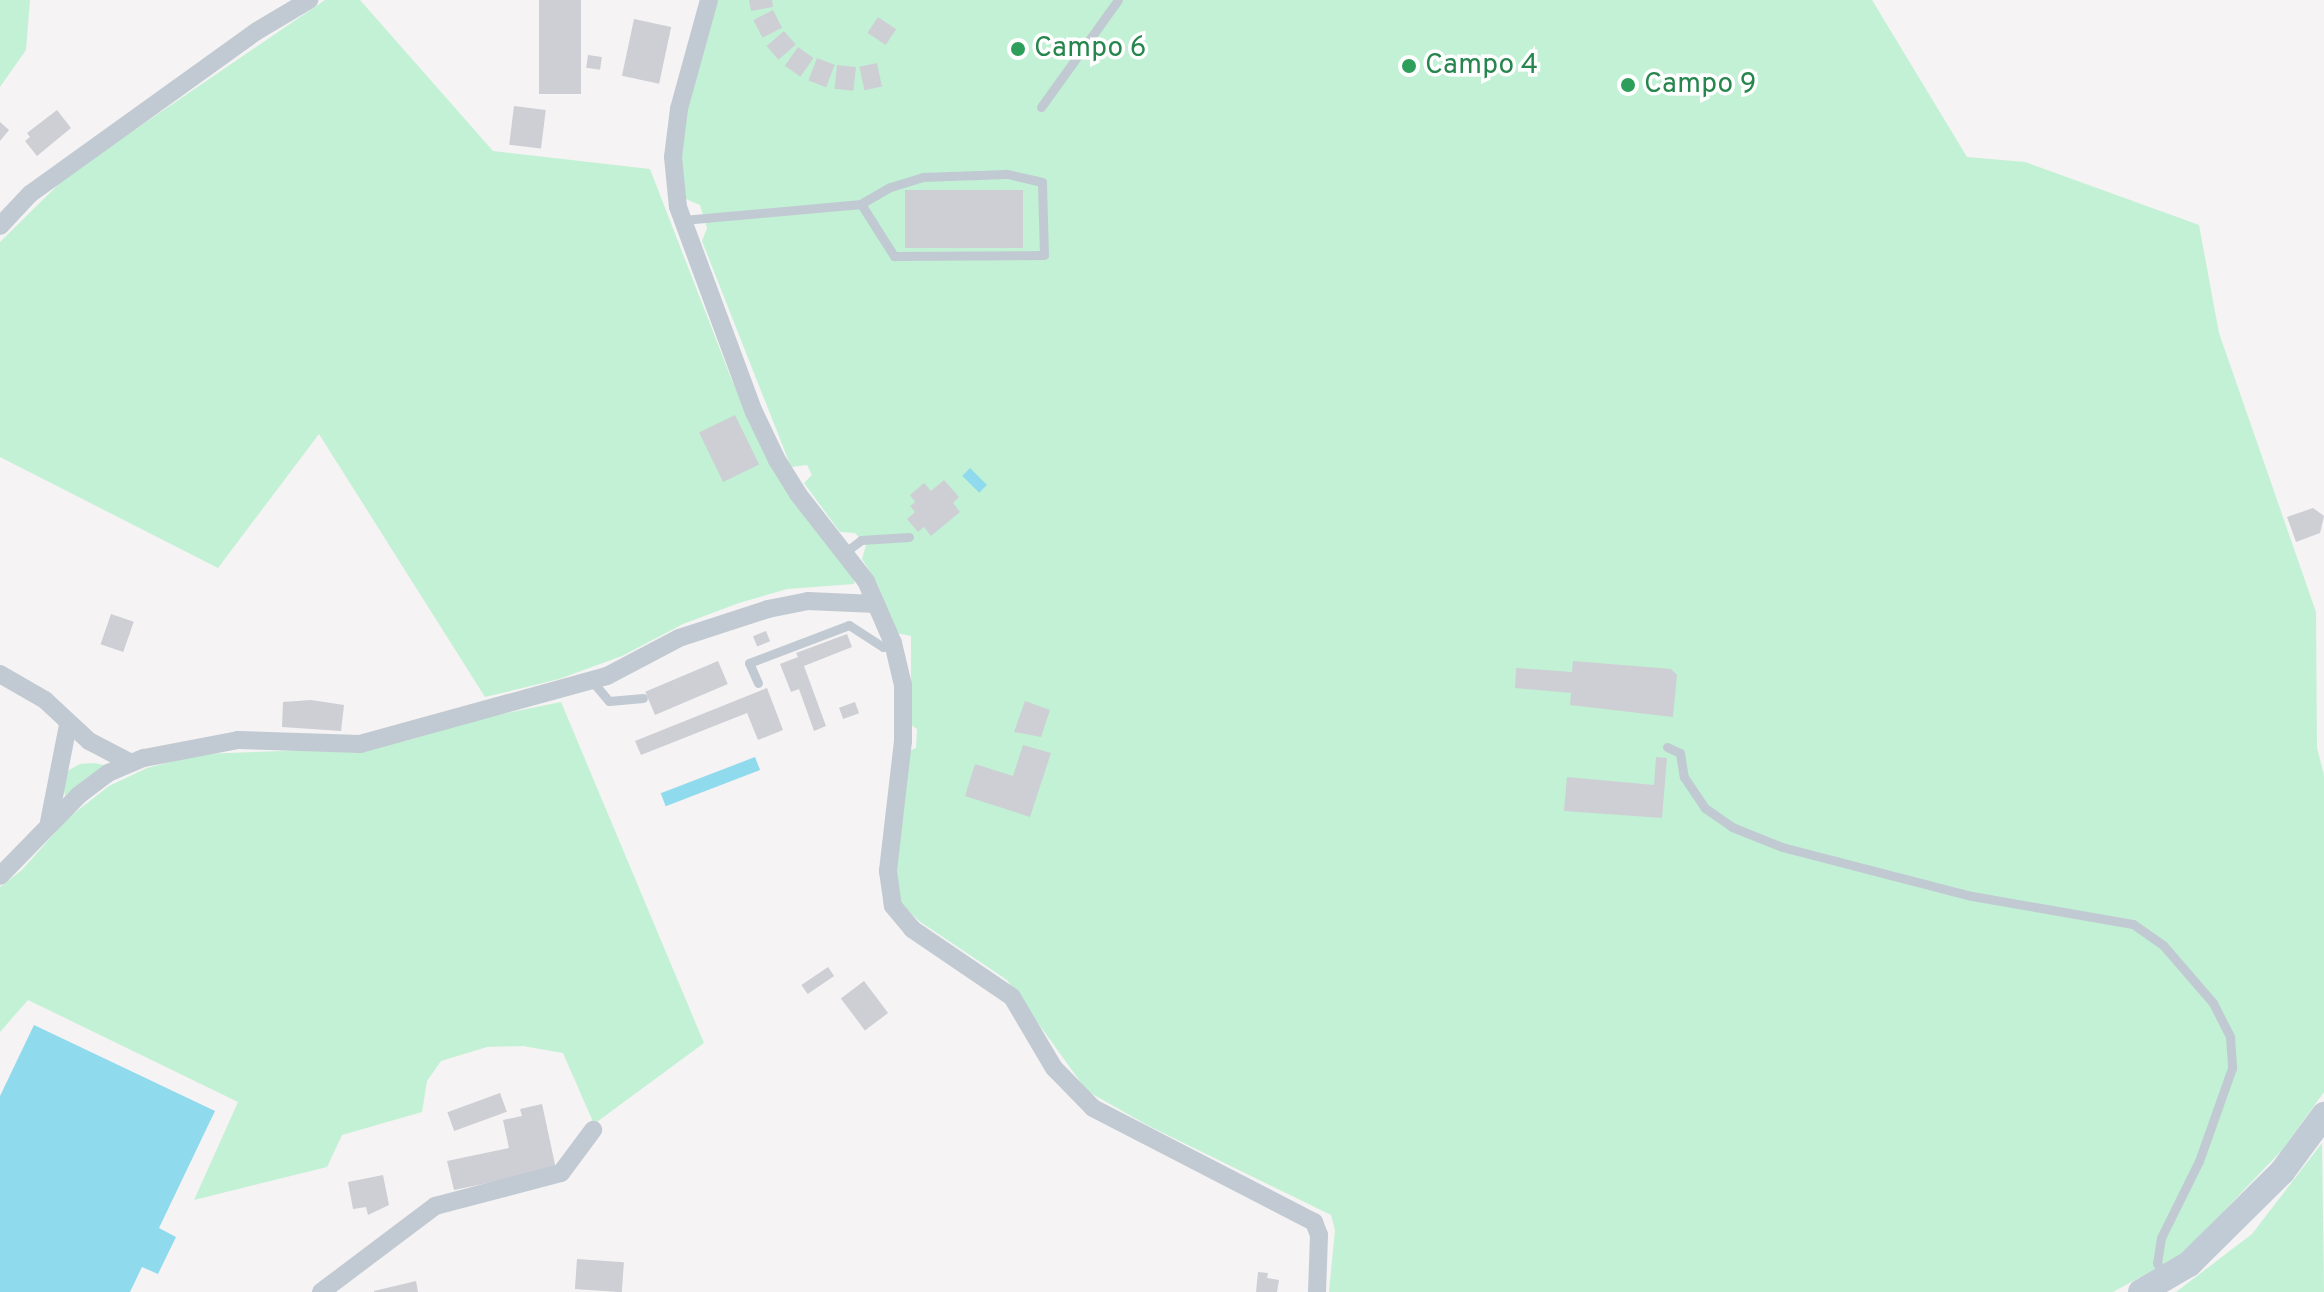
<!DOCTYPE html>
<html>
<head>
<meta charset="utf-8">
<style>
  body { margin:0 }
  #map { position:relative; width:2324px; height:1292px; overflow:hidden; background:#f5f3f3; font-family:Overpass,sans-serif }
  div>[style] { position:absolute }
  .green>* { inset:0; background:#c3f1d5 }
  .water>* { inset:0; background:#90daee; transform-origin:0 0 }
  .building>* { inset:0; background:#cdcfd5; transform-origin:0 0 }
  .lane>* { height:9px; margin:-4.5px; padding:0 4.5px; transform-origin:4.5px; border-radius:4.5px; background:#c1cad2 }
  .street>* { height:18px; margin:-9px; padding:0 9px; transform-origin:9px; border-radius:9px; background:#c1cad2 }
  .secondary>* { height:26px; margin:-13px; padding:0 13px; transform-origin:13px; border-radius:13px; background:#c1cbd6 }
  .dots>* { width:22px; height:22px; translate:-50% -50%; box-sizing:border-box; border:4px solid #fff; border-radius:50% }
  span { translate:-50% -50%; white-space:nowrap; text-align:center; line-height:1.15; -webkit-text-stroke:7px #fff; paint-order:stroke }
  .leisure-label { font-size:28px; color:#27864d }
  .left { translate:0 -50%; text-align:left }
</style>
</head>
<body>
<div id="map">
  <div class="green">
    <div style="clip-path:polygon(0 0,30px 0,26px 50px,0 87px)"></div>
    <div style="clip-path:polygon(325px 0,360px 0,493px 151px,650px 169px,731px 378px,774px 468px,855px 576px,854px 584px,787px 589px,739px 603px,683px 624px,622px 656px,559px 679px,485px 697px,319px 434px,218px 568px,0 457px,0 242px,67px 176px)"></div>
    <div style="clip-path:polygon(717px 0,1872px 0,1967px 157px,2025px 162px,2199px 225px,2219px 333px,2316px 612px,2317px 748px,2324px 775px,2324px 1092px,2282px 1150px,2184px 1253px,2113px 1292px,1329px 1292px,1335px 1230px,1331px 1215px,1147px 1125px,1087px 1091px,1007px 980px,919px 921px,903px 906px,897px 891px,896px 875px,909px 751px,916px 748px,917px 729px,911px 725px,911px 636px,896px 633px,877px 583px,862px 559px,866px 545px,855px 533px,840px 532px,804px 483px,812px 475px,807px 465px,791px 467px,702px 241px,707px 228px,700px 205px,686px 199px,680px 155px,690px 80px)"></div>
    <div style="clip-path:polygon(561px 702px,704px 1043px,594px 1124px,563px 1053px,523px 1046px,487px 1047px,441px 1061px,427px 1081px,422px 1112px,342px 1135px,327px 1167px,194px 1200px,238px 1102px,28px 1000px,0 1032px,0 887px,22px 870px,68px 818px,109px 786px,147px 768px,202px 754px,312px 750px,405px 741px,483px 718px)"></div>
    <div style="clip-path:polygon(94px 763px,109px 766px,85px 779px,65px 796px,63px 783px,69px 770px,80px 764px)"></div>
    <div style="clip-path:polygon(2322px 1143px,2324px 1292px,2176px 1292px,2252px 1234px)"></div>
  </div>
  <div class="water">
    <div style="left:970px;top:468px;width:24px;height:11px;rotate:45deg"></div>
    <div style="left:755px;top:757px;width:14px;height:101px;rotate:69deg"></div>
    <div style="clip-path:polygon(34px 1025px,215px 1111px,159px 1228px,176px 1237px,158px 1274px,142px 1267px,130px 1292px,0 1292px,0 1096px)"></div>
  </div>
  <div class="building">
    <div style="left:539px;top:0;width:42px;height:94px"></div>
    <div style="clip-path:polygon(749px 0,772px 0,773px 7px,751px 11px)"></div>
    <div style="left:773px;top:10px;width:20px;height:22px;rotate:63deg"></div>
    <div style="left:878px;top:17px;width:22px;height:19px;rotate:34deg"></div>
    <div style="left:634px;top:19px;width:38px;height:58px;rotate:12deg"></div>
    <div style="left:784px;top:31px;width:18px;height:23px;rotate:49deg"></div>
    <div style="left:798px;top:47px;width:19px;height:23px;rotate:35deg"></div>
    <div style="left:588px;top:55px;width:14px;height:13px;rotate:8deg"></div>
    <div style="left:817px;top:58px;width:19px;height:24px;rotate:21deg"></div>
    <div style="left:877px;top:63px;width:24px;height:18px;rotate:78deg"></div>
    <div style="left:837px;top:65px;width:19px;height:24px;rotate:6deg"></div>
    <div style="left:514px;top:106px;width:32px;height:39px;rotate:7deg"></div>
    <div style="clip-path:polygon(57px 110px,71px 128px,37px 156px,25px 141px,30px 137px,27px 133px)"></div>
    <div style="clip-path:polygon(0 122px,9px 130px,0 141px)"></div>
    <div style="left:905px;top:190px;width:118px;height:58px"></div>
    <div style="left:735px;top:415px;width:55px;height:40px;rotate:64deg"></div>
    <div style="clip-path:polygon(944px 480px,959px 497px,953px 503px,960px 512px,931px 536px,924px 527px,918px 532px,907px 519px,915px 512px,910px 506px,915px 502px,910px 495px,924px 483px,931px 491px)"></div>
    <div style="clip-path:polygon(2313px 508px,2324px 516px,2320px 533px,2296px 542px,2287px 517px)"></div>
    <div style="left:111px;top:614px;width:24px;height:32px;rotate:19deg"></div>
    <div style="left:766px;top:631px;width:11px;height:14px;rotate:68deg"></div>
    <div style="clip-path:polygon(847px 634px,852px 647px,804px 666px,826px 726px,814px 731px,799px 689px,791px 692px,780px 664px,798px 657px,796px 653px)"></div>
    <div style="left:718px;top:661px;width:25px;height:79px;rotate:67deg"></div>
    <div style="clip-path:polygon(1573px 661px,1671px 669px,1677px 675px,1673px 717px,1570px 705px,1571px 693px,1515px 688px,1516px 668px,1572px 672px)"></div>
    <div style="clip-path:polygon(767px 688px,783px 730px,758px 740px,747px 713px,641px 755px,635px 741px)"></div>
    <div style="clip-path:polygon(311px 700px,344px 705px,341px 731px,282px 727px,283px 702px)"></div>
    <div style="clip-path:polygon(1025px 701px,1050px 710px,1041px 737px,1014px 732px)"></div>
    <div style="left:855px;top:702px;width:12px;height:17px;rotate:70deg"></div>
    <div style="clip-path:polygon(1023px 745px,1051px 753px,1030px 817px,965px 796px,975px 764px,1013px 776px)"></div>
    <div style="clip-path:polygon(1656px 757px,1667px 758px,1662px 818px,1564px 811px,1567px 777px,1654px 785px)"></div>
    <div style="left:828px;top:967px;width:11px;height:32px;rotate:56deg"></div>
    <div style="left:864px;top:981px;width:40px;height:29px;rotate:53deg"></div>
    <div style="left:500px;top:1093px;width:20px;height:56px;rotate:70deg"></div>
    <div style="clip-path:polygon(542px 1104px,556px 1169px,454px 1190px,447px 1161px,509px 1148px,503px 1120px,522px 1116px,520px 1109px)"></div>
    <div style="clip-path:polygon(383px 1175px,389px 1205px,368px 1215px,366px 1207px,353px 1209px,348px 1182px)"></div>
    <div style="left:577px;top:1259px;width:47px;height:30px;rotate:4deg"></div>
    <div style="clip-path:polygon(1258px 1272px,1268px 1273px,1267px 1278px,1279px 1280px,1277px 1292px,1256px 1292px)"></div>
    <div style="clip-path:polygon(416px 1281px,418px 1292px,374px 1292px,374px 1291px)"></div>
  </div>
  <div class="lane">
    <div style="left:1041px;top:107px;width:132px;rotate:-54.3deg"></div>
    <div style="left:683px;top:220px;width:179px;rotate:-5.1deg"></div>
    <div style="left:861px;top:204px;width:62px;rotate:57.6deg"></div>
    <div style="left:894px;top:256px;width:150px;rotate:-0.4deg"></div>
    <div style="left:1044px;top:255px;width:73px;rotate:-91.6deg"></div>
    <div style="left:1042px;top:182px;width:37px;rotate:-167deg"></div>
    <div style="left:1006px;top:174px;width:83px;rotate:177.9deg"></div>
    <div style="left:923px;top:177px;width:34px;rotate:163deg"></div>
    <div style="left:890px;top:187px;width:34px;rotate:150deg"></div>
    <div style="left:844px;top:553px;width:21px;rotate:-37deg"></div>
    <div style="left:861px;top:540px;width:48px;rotate:-3.6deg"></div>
    <div style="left:592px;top:681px;width:26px;rotate:50deg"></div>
    <div style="left:609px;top:701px;width:34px;rotate:-5deg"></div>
    <div style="left:758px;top:683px;width:22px;rotate:-114deg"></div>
    <div style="left:749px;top:663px;width:107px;rotate:-20.8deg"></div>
    <div style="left:849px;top:625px;width:40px;rotate:32.9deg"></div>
    <div style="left:883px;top:647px;width:11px;rotate:-22deg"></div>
    <div style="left:1667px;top:747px;width:14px;rotate:25deg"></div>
    <div style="left:1680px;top:753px;width:24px;rotate:81deg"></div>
    <div style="left:1684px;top:777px;width:37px;rotate:56deg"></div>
    <div style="left:1705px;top:808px;width:33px;rotate:35deg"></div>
    <div style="left:1732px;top:827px;width:54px;rotate:21.8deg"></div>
    <div style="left:1782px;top:847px;width:196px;rotate:14.5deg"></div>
    <div style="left:1972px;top:896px;width:163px;rotate:9.9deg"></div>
    <div style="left:2133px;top:924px;width:37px;rotate:35deg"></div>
    <div style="left:2163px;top:945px;width:77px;rotate:49.2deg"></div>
    <div style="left:2213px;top:1003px;width:38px;rotate:63deg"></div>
    <div style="left:2230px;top:1037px;width:31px;rotate:86deg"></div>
    <div style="left:2232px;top:1068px;width:99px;rotate:109.5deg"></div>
    <div style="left:2199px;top:1161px;width:86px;rotate:116.3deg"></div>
    <div style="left:2161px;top:1238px;width:25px;rotate:99deg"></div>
    <div style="left:2157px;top:1263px;width:15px;rotate:62deg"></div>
  </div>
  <div class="street">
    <div style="left:709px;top:0;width:113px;rotate:105.4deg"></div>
    <div style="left:679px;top:109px;width:48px;rotate:97.1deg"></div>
    <div style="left:673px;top:157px;width:50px;rotate:84.3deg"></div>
    <div style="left:678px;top:207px;width:219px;rotate:69.7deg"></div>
    <div style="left:754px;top:412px;width:53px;rotate:64.4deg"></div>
    <div style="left:777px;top:460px;width:40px;rotate:58deg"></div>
    <div style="left:798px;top:494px;width:110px;rotate:52deg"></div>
    <div style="left:866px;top:581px;width:68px;rotate:66.5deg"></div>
    <div style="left:893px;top:643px;width:43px;rotate:76.6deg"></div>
    <div style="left:903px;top:685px;width:56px;rotate:90deg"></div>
    <div style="left:903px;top:741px;width:131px;rotate:96.6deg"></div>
    <div style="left:888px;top:871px;width:35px;rotate:82deg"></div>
    <div style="left:893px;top:906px;width:30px;rotate:50deg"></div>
    <div style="left:912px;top:929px;width:121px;rotate:34.2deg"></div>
    <div style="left:1012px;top:997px;width:82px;rotate:59.4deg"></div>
    <div style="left:1054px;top:1068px;width:56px;rotate:45.7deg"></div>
    <div style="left:1093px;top:1108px;width:249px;rotate:27.3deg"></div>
    <div style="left:1314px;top:1222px;width:14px;rotate:69deg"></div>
    <div style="left:1319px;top:1235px;width:57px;rotate:92deg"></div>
    <div style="left:0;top:226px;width:44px;rotate:-46.8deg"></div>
    <div style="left:30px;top:194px;width:279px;rotate:-35.7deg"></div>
    <div style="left:257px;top:31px;width:61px;rotate:-30.8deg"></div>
    <div style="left:0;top:674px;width:52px;rotate:30deg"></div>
    <div style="left:45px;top:700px;width:60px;rotate:43deg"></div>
    <div style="left:89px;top:741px;width:47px;rotate:27.6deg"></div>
    <div style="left:49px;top:822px;width:99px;rotate:-78.9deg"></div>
    <div style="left:0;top:876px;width:113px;rotate:-45.7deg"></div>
    <div style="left:79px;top:795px;width:36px;rotate:-37deg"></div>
    <div style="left:108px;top:773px;width:39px;rotate:-23deg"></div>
    <div style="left:144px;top:758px;width:96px;rotate:-10.8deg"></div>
    <div style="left:238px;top:740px;width:122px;rotate:1.9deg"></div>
    <div style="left:360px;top:744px;width:256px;rotate:-15.4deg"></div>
    <div style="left:607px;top:676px;width:81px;rotate:-27.8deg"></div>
    <div style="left:679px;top:638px;width:94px;rotate:-18deg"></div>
    <div style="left:768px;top:609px;width:41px;rotate:-11.3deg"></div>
    <div style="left:808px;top:601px;width:68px;rotate:2.5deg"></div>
    <div style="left:321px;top:1292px;width:143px;rotate:-37deg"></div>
    <div style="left:435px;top:1206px;width:130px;rotate:-14.7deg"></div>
    <div style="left:561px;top:1173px;width:54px;rotate:-53.3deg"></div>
  </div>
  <div class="secondary">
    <div style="left:2141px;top:1292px;width:56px;rotate:-30.3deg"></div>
    <div style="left:2189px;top:1264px;width:131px;rotate:-44.7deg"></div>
    <div style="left:2282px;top:1172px;width:71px;rotate:-53.6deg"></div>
  </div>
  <div class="dots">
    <div style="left:1018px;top:49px;background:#2e9e5b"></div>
    <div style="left:1409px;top:66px;background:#2e9e5b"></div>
    <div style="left:1628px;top:85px;background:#2e9e5b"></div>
  </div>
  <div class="leisure-label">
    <span class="left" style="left:1034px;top:49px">Campo 6</span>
    <span class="left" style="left:1425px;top:66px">Campo 4</span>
    <span class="left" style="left:1644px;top:85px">Campo 9</span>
  </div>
</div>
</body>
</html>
